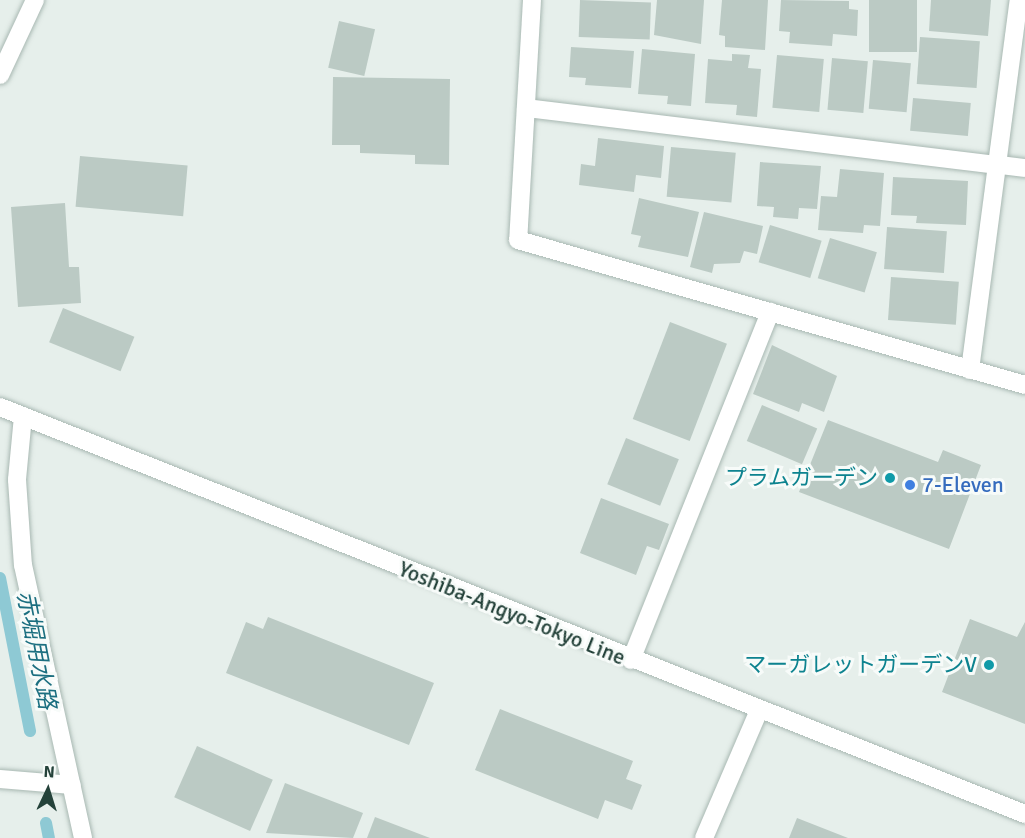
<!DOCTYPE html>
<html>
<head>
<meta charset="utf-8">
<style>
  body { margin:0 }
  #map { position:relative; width:1025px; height:838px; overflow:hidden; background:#e6efeb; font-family:Signika,"Noto Sans JP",sans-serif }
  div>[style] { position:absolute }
  .stream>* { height:12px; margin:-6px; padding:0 6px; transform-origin:6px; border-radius:6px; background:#8ec9d4 }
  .building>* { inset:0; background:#bbcac4; transform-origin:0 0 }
  .roads { filter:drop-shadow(0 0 2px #a8b8b2) drop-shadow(0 0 2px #a8b8b2) }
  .service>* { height:18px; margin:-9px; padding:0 9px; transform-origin:9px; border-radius:9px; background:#fff }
  .minor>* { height:18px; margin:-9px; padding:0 9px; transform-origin:9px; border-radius:9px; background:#fff }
  .secondary>* { height:18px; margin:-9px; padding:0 9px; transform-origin:9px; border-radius:9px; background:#fff }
  .dots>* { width:16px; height:16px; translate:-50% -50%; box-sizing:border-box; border:3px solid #f7fbf9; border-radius:50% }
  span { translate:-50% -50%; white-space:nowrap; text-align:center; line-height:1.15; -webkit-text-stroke:6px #f7fbf9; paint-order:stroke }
  .culture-label { font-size:22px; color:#0d838f }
  .right { translate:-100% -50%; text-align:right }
  .shop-label { font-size:22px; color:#366cbe }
  .left { translate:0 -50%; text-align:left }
  .street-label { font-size:22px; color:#24423a }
  .water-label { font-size:24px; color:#1c6f80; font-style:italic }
  .north { position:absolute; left:18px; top:760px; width:60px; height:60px; -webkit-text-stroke:4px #f7fbf9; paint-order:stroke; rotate:4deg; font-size:16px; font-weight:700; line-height:24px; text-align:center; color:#24423a }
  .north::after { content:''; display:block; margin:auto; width:21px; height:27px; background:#24423a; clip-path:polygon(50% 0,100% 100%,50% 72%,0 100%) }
</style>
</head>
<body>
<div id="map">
  <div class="stream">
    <div style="left:0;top:578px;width:156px;rotate:78.9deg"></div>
    <div style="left:46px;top:823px;width:15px;rotate:79deg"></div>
  </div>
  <div class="building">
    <div style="left:580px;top:0;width:71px;height:37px;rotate:2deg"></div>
    <div style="clip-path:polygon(657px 0,704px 0,701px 44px,654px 35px)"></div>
    <div style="clip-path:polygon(722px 0,768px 0,765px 50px,725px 47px,725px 36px,719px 35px)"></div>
    <div style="clip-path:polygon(781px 0,849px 1px,849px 9px,858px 10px,857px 36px,833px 34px,832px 46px,789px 43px,790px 32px,779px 31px)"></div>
    <div style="left:869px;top:0;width:48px;height:52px"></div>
    <div style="clip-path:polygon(931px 0,991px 0,988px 36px,929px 31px)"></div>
    <div style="left:339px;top:21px;width:37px;height:48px;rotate:13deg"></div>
    <div style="left:920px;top:37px;width:60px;height:47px;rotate:4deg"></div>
    <div style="clip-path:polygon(571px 47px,634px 51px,631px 88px,585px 85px,586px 78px,569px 77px)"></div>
    <div style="clip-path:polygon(642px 49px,695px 54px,691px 106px,667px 104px,668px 96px,638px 94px)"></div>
    <div style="clip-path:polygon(732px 54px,750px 55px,748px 68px,761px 69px,757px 117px,736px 115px,737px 105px,705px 103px,708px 59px,732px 61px)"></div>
    <div style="left:777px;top:55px;width:47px;height:53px;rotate:5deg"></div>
    <div style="left:832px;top:58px;width:36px;height:52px;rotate:5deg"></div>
    <div style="left:873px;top:60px;width:38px;height:49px;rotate:5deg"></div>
    <div style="clip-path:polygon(333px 77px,450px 79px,449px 165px,415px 164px,415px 155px,360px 153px,360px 145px,332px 145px)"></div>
    <div style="left:913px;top:98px;width:58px;height:33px;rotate:5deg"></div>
    <div style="clip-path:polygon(598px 138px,664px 146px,661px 178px,636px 175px,634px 192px,579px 185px,581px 164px,595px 166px)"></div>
    <div style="left:671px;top:147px;width:65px;height:50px;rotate:5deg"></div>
    <div style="left:80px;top:156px;width:108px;height:51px;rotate:5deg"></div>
    <div style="clip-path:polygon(760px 162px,821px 166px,817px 209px,799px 208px,798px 219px,773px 217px,774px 207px,757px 206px)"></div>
    <div style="clip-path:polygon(840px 169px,884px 173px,880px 226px,864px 225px,863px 233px,818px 230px,821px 196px,837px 197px)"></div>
    <div style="clip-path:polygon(893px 177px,968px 181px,966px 225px,916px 223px,917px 216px,891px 215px)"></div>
    <div style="clip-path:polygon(639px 198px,699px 212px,688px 257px,638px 247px,641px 236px,631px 234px)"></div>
    <div style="clip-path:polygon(65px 203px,69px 267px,79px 267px,81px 303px,18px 307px,11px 207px)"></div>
    <div style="clip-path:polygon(704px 212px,763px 226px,757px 254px,744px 251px,740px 263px,714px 264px,712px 273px,690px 267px)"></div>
    <div style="left:770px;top:225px;width:54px;height:39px;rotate:17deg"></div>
    <div style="left:887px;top:227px;width:60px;height:42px;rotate:4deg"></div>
    <div style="left:830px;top:238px;width:49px;height:42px;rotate:17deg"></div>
    <div style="left:891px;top:277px;width:68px;height:43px;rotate:4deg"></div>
    <div style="left:63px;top:308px;width:77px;height:37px;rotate:22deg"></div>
    <div style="left:670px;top:322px;width:61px;height:104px;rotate:21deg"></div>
    <div style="clip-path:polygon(772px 345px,837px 376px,824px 412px,802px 403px,799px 412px,753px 394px)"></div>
    <div style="left:762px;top:405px;width:60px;height:39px;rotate:23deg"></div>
    <div style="clip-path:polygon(828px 420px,938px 462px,943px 450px,981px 465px,949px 549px,799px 492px)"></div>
    <div style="left:626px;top:438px;width:57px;height:50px;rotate:22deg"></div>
    <div style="clip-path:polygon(601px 498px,669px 524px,659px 550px,647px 546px,636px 575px,580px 553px)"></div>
    <div style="clip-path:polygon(268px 617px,434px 683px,409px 745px,226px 673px,246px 622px,263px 629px)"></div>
    <div style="clip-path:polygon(970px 619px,1017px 637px,1025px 622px,1025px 724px,942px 692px)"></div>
    <div style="clip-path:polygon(500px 709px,633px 761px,626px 779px,642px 785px,632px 810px,605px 800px,598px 819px,475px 770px)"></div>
    <div style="left:197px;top:746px;width:83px;height:56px;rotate:24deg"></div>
    <div style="clip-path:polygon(285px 783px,363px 813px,353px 838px,266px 833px)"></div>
    <div style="clip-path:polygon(375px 817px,430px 838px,367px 838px)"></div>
    <div style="clip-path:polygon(797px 818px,848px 838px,789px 838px)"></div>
  </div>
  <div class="roads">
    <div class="service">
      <div style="left:1000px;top:165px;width:25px;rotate:7deg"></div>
      <div style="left:631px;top:660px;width:375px;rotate:-68.2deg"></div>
    </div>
    <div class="minor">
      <div style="left:532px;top:0;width:240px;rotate:93.3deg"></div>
      <div style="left:518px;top:240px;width:527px;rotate:15.96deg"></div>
      <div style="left:0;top:75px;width:83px;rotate:-65deg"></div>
      <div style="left:526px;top:108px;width:477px;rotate:6.9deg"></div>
      <div style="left:970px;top:370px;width:373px;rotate:-82.5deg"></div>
      <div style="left:23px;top:416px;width:64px;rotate:95.4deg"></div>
      <div style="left:17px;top:480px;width:85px;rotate:86deg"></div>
      <div style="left:23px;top:565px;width:280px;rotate:77.6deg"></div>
      <div style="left:0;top:779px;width:72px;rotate:4.8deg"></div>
      <div style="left:704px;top:838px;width:139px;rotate:-66.7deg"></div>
    </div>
    <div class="secondary">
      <div style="left:0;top:407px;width:1103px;rotate:21.66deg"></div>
    </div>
  </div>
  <div class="dots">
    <div style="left:890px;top:478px;background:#0f9aa8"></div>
    <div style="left:910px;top:485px;background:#3f7fe0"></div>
    <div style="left:989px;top:665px;background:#0f9aa8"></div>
  </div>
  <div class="culture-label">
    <span class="right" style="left:878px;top:478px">プラムガーデン</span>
    <span class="right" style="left:977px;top:665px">マーガレットガーデンV</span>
  </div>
  <div class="shop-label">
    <span class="left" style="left:922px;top:485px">7-Eleven</span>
  </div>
  <div class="street-label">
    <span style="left:512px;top:613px;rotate:22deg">Yoshiba-Angyo-Tokyo Line</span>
  </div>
  <div class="water-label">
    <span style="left:36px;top:650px;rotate:79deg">赤堀用水路</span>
  </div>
  <div class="north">N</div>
</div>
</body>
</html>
